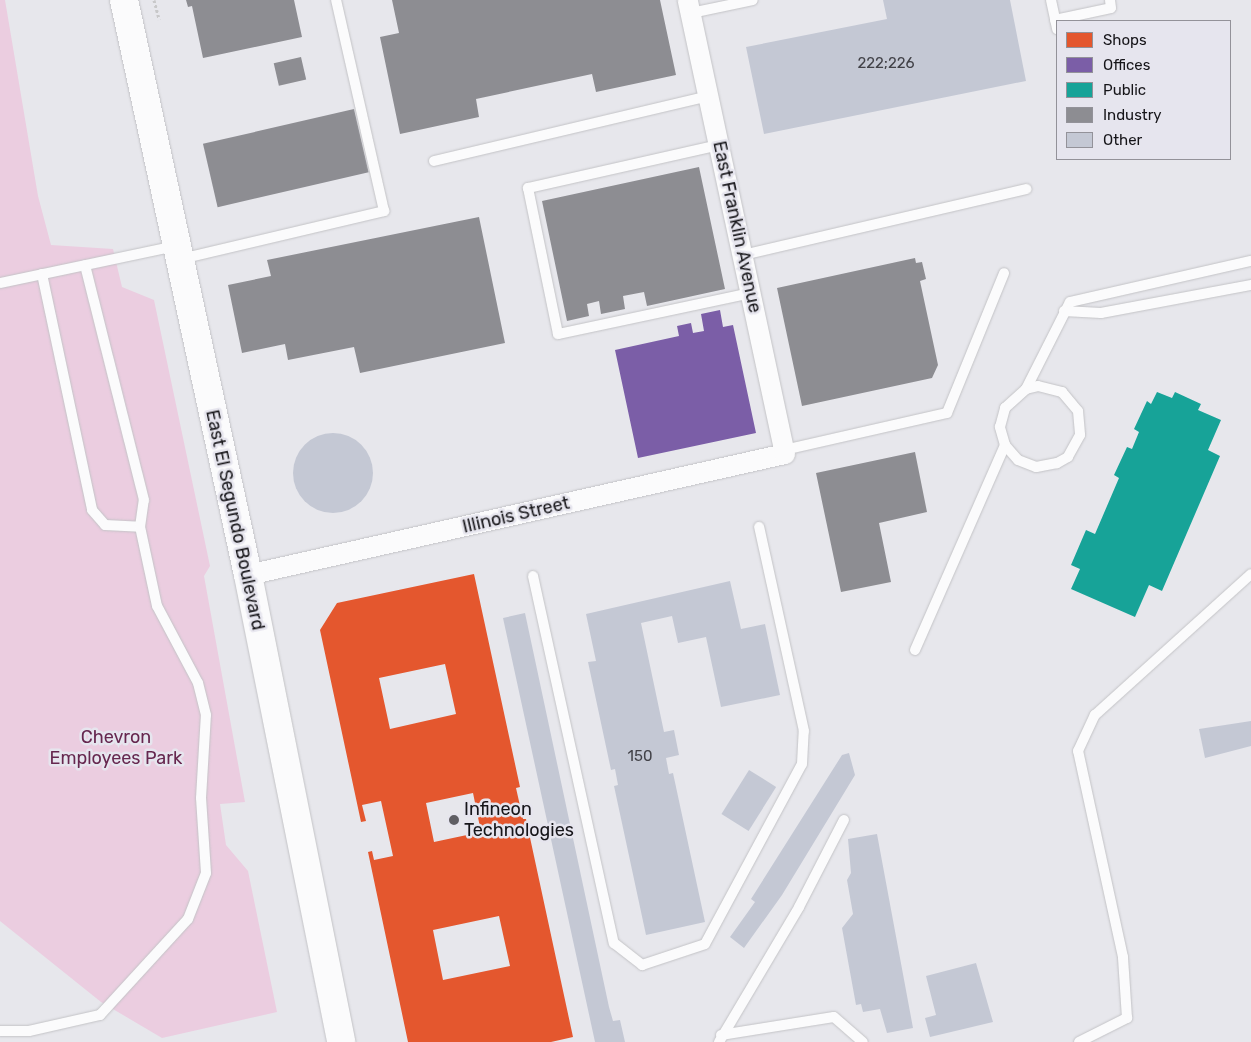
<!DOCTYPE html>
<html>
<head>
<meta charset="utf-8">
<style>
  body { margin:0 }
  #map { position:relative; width:1251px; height:1042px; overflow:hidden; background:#e7e7ec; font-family:Rubik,sans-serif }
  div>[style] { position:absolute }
  .green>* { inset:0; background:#ebcde0 }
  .shops>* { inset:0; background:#e4572e }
  .offices>* { inset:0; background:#7b5ea7 }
  .public>* { inset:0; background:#17a398 }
  .industry>* { inset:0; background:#8d8d92; transform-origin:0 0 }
  .building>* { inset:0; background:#c4c8d4; transform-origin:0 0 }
  .round { border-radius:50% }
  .path>* { height:3px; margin-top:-1.5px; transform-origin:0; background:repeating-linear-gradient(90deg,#c8c8c9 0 2.5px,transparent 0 5px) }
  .roads { filter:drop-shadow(0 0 1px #c3c3c6) drop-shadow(0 0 1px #c3c3c6) }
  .service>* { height:10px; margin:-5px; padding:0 5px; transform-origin:5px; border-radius:5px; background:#fbfbfc }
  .minor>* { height:20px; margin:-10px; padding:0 10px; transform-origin:10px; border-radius:10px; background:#fbfbfc }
  .secondary>* { height:28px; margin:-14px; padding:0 14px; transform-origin:14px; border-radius:14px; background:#fbfbfc }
  .dots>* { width:14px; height:14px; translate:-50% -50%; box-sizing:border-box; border:2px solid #e6e5ee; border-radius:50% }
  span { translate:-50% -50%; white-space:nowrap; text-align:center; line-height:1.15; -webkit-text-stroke:5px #e6e5ee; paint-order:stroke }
  .number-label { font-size:15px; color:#424248 }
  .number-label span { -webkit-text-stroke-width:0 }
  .street-label { font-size:18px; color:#161519 }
  .park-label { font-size:18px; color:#66274f }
  .poi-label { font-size:18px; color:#161519 }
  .left { translate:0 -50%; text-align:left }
  .legend { position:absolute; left:1056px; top:20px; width:175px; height:140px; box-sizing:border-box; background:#e6e5ee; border:1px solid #939299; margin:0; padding:6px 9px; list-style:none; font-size:15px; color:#161519 }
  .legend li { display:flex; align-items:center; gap:10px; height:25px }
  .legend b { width:25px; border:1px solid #939299 }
</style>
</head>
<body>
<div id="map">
  <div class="green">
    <div style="clip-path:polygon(0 0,5px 0,38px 196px,51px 245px,113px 249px,122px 287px,154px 300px,210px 566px,204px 576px,245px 802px,220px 804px,226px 845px,248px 871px,277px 1012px,162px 1038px,101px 1002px,0 921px)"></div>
  </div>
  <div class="shops">
    <div style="clip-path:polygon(evenodd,474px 574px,520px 787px,516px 788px,523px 819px,526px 819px,573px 1037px,551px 1042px,408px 1042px,368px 852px,372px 851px,374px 860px,393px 856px,381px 801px,362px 805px,366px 821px,361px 822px,320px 630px,337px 603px,474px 574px,445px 664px,456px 714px,390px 729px,379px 678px,445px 664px,474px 574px,473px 793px,481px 832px,434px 842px,426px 803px,473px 793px,474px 574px,499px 916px,510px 966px,443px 980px,433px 930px,499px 916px)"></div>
  </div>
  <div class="offices">
    <div style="clip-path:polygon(720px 310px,723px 327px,733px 325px,756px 433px,638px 458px,615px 350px,679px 336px,677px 326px,691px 323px,693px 333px,704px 331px,701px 314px)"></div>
  </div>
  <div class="public">
    <div style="clip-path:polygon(1157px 392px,1172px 398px,1175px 392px,1201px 404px,1198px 410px,1221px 420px,1208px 450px,1220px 456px,1162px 591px,1149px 585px,1135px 617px,1071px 589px,1080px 569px,1071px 565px,1086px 530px,1095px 534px,1119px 478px,1114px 475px,1127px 447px,1132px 449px,1139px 432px,1134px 429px,1147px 401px,1151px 404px)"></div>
  </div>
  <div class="industry">
    <div style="clip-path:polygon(186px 0,294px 0,302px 37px,203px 58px,192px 6px,188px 7px)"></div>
    <div style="clip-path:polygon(392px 0,660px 0,676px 75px,596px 92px,592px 74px,476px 99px,479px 117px,400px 134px,380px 37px,399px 33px)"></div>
    <div style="left:301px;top:57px;width:23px;height:28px;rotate:77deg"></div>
    <div style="left:354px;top:109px;width:65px;height:155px;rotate:77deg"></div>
    <div style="clip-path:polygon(699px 167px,725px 289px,647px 306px,644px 292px,623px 296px,625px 309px,601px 314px,599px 301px,587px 304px,589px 316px,567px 321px,542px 201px)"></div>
    <div style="clip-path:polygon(479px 217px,505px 343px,360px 373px,354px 347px,288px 360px,285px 344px,242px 353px,228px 285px,271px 276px,267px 260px)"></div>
    <div style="clip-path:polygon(915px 258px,916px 263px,922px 262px,926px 279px,920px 281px,938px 365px,932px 378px,802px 406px,777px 288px)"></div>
    <div style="clip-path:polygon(915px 452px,927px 512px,879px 523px,891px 582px,841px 592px,816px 473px)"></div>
  </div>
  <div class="building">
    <div style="clip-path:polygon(883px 0,1010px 0,1026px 81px,764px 134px,746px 47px,887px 19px)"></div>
    <div class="round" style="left:293px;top:433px;width:80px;height:80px"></div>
    <div style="clip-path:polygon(730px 581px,741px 629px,765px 624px,780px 695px,721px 707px,706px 637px,678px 643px,672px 616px,641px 623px,664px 732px,674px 730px,679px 755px,666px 758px,669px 774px,673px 773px,705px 922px,646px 935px,614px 786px,618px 785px,615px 769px,611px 770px,588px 662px,596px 661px,586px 614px)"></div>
    <div style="clip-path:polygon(525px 613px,609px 1007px,613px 1021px,620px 1020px,625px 1042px,595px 1042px,503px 618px)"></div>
    <div style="clip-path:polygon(1251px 721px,1251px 746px,1205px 758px,1199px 729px)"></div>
    <div style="clip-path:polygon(849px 753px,855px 775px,782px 895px,744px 948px,730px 937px,755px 902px,751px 899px,842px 755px)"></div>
    <div style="left:749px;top:770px;width:32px;height:52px;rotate:32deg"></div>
    <div style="clip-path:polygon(877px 834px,913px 1028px,887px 1033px,880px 1009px,863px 1012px,861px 1004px,856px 1005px,842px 928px,853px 914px,847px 880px,851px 873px,848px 839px)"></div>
    <div style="clip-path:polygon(976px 963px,993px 1022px,930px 1037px,925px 1018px,936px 1015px,926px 976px)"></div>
  </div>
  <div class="path">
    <div style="left:154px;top:0;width:20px;rotate:75deg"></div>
  </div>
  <div class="roads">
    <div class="service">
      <div style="left:1051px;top:0;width:30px;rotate:78deg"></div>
      <div style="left:691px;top:13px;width:63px;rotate:-11.8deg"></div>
      <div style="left:1055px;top:20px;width:57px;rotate:-12.1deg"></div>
      <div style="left:1111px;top:8px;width:8px;rotate:-97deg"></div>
      <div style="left:719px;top:145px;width:196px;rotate:167.3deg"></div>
      <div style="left:528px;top:188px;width:149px;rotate:78.4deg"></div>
      <div style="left:558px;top:334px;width:197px;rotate:-12deg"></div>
      <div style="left:434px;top:161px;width:283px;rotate:-13.3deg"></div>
      <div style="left:743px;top:255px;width:291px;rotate:-13.1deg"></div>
      <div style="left:181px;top:259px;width:209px;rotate:-13.3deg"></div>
      <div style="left:384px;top:211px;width:216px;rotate:-102.8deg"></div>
      <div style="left:42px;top:274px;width:241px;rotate:78deg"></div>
      <div style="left:92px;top:510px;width:20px;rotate:49deg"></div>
      <div style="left:105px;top:525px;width:35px;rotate:3deg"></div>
      <div style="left:0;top:283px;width:180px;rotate:-11.9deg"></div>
      <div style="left:1064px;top:311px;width:37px;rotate:3deg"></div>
      <div style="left:1101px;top:313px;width:153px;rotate:-10.6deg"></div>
      <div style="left:1026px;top:389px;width:12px;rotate:-14deg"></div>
      <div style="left:1038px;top:386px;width:25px;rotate:14deg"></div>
      <div style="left:1062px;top:392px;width:25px;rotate:50deg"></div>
      <div style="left:1078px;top:411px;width:24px;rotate:85deg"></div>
      <div style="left:1080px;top:435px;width:25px;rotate:119deg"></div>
      <div style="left:1068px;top:457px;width:13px;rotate:151deg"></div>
      <div style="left:1057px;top:463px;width:21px;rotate:169deg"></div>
      <div style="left:1036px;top:467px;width:19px;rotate:-159deg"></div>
      <div style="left:1018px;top:460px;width:20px;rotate:-131deg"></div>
      <div style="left:1005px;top:445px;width:19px;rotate:-106deg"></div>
      <div style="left:1000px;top:427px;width:20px;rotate:-75deg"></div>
      <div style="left:1005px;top:408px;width:28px;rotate:-42deg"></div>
      <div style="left:1026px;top:389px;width:97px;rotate:-63.2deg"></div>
      <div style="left:1070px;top:302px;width:186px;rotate:-12.8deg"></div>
      <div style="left:784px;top:450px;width:167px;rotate:-12.8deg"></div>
      <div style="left:947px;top:413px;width:151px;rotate:-67.8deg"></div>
      <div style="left:533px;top:576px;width:376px;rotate:77.6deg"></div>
      <div style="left:614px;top:943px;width:36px;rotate:38deg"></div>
      <div style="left:642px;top:965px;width:66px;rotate:-18.4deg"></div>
      <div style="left:705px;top:944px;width:204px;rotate:-61.7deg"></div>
      <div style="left:802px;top:764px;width:33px;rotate:-87deg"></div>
      <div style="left:804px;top:731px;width:209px;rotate:-102.4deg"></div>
      <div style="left:915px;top:650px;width:224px;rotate:-66.3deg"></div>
      <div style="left:0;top:1031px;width:29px"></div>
      <div style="left:29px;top:1031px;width:73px;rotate:-12.7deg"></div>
      <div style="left:100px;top:1015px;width:130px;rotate:-47.5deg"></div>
      <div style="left:188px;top:919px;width:49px;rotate:-68.6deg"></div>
      <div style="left:206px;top:873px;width:75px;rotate:-93.8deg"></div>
      <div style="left:201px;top:798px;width:83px;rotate:-86.6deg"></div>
      <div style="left:206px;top:715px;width:33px;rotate:-104deg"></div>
      <div style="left:198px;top:683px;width:87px;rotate:-118deg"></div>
      <div style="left:157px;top:606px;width:81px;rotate:-102.1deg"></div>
      <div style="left:140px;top:527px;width:27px;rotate:-82deg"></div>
      <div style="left:144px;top:500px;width:242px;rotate:-104.1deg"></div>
      <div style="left:721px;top:1035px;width:114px;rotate:-9.1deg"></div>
      <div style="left:834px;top:1017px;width:38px;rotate:41deg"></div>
      <div style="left:719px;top:1042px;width:157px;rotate:-59.3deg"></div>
      <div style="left:799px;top:907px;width:98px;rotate:-62.7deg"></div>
      <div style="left:1079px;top:1042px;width:54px;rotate:-26.6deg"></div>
      <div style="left:1127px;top:1018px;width:61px;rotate:-93.8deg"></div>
      <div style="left:1123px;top:957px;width:211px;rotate:-102.3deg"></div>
      <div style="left:1078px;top:751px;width:40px;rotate:-65deg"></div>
      <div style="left:1095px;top:715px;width:210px;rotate:-42.1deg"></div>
    </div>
    <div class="minor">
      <div style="left:248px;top:575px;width:550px;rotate:-12.7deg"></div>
      <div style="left:785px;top:454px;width:464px;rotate:-102.1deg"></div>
    </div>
    <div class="secondary">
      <div style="left:124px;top:0;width:588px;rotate:77.83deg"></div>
      <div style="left:248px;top:575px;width:476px;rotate:78.7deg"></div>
    </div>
  </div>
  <div class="dots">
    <div style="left:454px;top:820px;background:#5f5e63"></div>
  </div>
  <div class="number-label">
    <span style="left:886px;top:64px">222;226</span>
    <span style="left:640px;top:757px">150</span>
  </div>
  <div class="street-label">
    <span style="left:737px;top:227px;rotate:78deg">East Franklin Avenue</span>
    <span style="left:516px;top:515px;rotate:-13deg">Illinois Street</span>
    <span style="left:235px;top:520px;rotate:78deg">East El Segundo Boulevard</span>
  </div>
  <div class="park-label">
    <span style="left:116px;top:748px">Chevron<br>Employees Park</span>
  </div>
  <div class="poi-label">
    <span class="left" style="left:464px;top:820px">Infineon<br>Technologies</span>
  </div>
  <ul class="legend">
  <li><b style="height:14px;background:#e4572e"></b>Shops</li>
  <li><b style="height:14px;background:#7b5ea7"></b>Offices</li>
  <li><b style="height:14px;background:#17a398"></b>Public</li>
  <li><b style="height:14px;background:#8d8d92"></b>Industry</li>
  <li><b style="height:14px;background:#c4c8d4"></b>Other</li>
  </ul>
</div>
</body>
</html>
